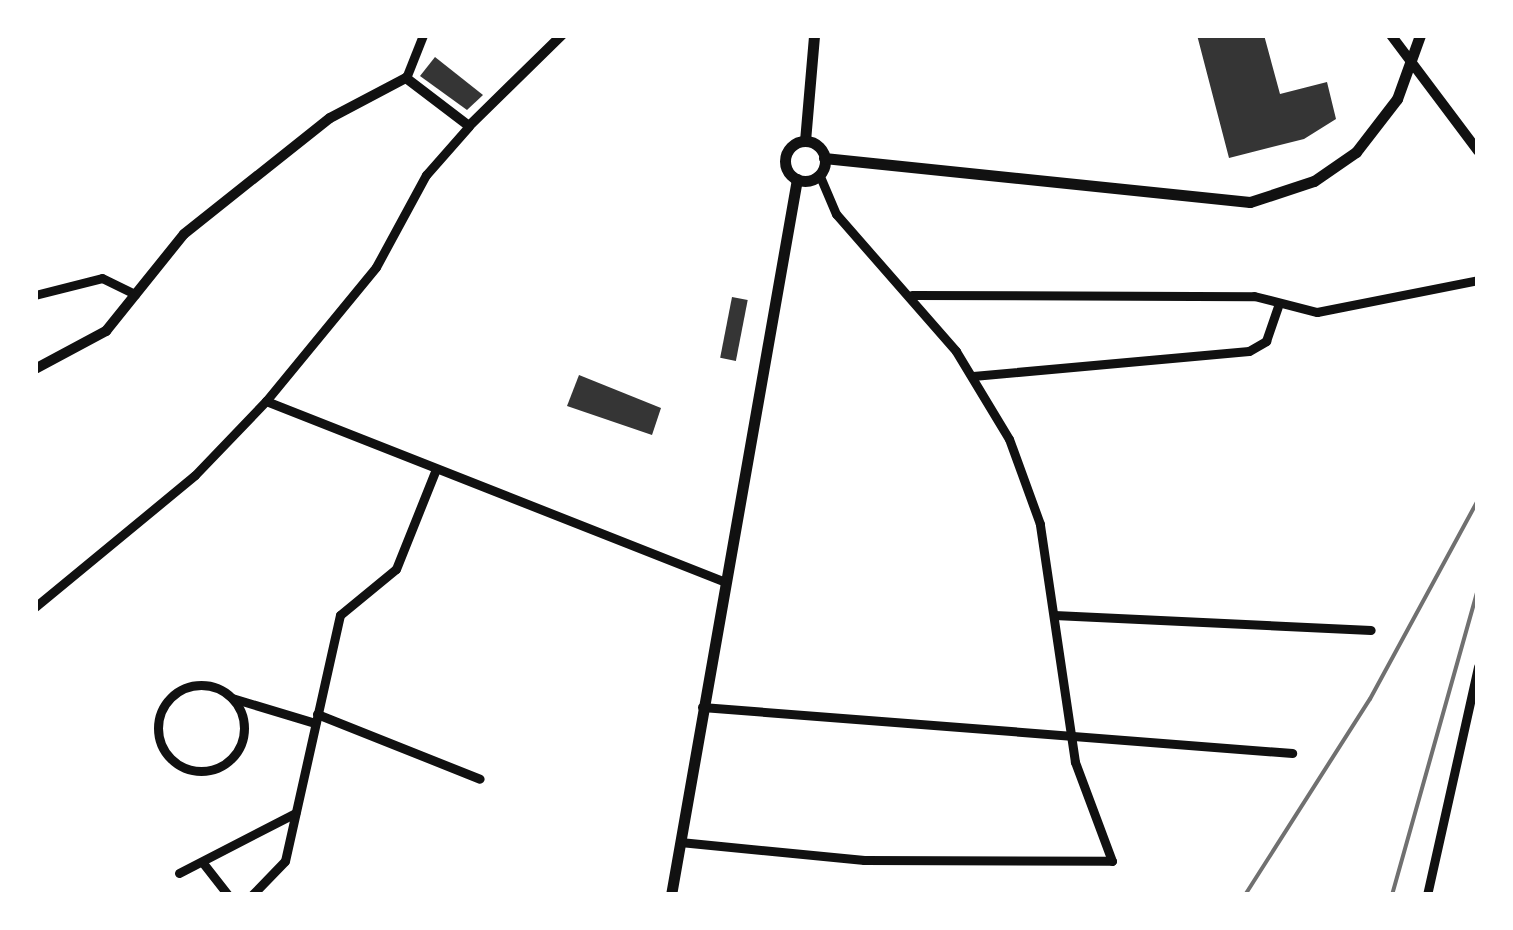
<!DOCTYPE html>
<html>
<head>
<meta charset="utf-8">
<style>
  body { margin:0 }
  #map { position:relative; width:1513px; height:930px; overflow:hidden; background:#fff; font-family:"Sofia Sans Condensed",sans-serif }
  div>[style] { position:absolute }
  .building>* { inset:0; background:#353535; transform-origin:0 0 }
  .minor>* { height:9px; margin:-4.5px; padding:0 4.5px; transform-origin:4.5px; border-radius:4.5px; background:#111 }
  .minor>.ring { margin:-4.5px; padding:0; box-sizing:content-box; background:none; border:9px solid #111; border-radius:50% }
  .tertiary>* { height:10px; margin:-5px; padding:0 5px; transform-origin:5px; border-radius:5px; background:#111 }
  .secondary>* { height:11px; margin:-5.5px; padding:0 5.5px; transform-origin:5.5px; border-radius:5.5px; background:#111 }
  .secondary>.ring { margin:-5.5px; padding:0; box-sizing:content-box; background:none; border:11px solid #111; border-radius:50% }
  .rail>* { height:4px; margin:-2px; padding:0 2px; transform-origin:2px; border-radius:2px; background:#707070 }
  span { translate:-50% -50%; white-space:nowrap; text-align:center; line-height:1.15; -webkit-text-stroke:9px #fff; paint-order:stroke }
  .frame { position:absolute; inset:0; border:38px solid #fff; pointer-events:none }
</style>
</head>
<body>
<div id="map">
  <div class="building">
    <div style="clip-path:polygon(1197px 35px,1264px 35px,1280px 94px,1327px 82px,1336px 119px,1304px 139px,1229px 158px)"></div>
    <div style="clip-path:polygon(435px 57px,483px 95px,467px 110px,420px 76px)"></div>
    <div style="left:732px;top:297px;width:16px;height:62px;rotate:11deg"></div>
    <div style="clip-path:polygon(579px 375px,661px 408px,652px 435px,567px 406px)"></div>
  </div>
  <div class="minor">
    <div style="left:406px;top:78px;width:46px;rotate:-68.4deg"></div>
    <div style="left:35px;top:295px;width:69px;rotate:-14.2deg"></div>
    <div style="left:102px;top:278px;width:37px;rotate:26deg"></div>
    <div style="left:912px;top:295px;width:342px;rotate:0.2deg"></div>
    <div style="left:1254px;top:296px;width:65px;rotate:14.3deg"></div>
    <div style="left:1317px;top:312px;width:164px;rotate:-11.2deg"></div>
    <div style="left:973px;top:376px;width:277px;rotate:-5.2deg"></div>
    <div style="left:1249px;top:351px;width:20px;rotate:-30deg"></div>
    <div style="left:1266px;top:341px;width:36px;rotate:-71deg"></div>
    <div style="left:266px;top:401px;width:492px;rotate:21.5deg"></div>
    <div style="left:35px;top:607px;width:207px;rotate:-39.5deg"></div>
    <div style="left:195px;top:475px;width:103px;rotate:-46.2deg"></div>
    <div style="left:266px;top:401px;width:173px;rotate:-50.6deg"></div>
    <div style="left:376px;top:267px;width:105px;rotate:-61.5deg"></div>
    <div style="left:426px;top:175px;width:65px;rotate:-48.7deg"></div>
    <div style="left:1054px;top:615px;width:317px;rotate:2.7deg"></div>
    <div class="ring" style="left:158px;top:685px;width:77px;height:77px"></div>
    <div style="left:232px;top:698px;width:87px;rotate:16.8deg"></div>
    <div style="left:702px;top:707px;width:592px;rotate:4.46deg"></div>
    <div style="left:317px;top:714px;width:175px;rotate:21.7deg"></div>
    <div style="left:680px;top:842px;width:185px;rotate:5.6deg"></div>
    <div style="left:864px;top:860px;width:248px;rotate:0.2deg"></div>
    <div style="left:1112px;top:861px;width:106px;rotate:-110.5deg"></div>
    <div style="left:1075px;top:762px;width:241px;rotate:-98.4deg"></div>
    <div style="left:1040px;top:524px;width:90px;rotate:-110deg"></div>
    <div style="left:1009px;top:439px;width:103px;rotate:-121.1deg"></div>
    <div style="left:956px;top:351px;width:182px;rotate:-131.2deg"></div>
    <div style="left:836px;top:214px;width:43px;rotate:-113deg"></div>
    <div style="left:203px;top:863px;width:41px;rotate:52deg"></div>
    <div style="left:179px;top:873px;width:131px;rotate:-27.3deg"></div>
    <div style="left:252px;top:895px;width:47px;rotate:-45.9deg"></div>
    <div style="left:285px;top:861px;width:252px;rotate:-77.4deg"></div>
    <div style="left:340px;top:615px;width:72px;rotate:-39.4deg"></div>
    <div style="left:396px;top:569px;width:108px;rotate:-68.2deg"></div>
    <div style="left:1427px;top:895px;width:234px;rotate:-77.4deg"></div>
  </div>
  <div class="tertiary">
    <div style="left:1391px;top:35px;width:145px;rotate:53.1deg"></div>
    <div style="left:35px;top:369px;width:81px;rotate:-28.2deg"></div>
    <div style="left:106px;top:331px;width:124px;rotate:-51.2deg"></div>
    <div style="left:184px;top:234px;width:186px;rotate:-38.5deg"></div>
    <div style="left:330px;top:118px;width:86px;rotate:-27.8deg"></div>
    <div style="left:406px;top:78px;width:79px;rotate:37.3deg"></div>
    <div style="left:469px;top:126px;width:130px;rotate:-44.4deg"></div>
  </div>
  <div class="secondary">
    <div style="left:805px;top:141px;width:106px;rotate:-85.1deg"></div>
    <div class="ring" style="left:785px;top:141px;width:29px;height:29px"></div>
    <div style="left:824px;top:158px;width:428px;rotate:5.9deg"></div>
    <div style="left:1250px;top:202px;width:67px;rotate:-18.2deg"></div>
    <div style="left:1314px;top:181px;width:51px;rotate:-34.6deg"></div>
    <div style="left:1356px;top:152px;width:67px;rotate:-52.3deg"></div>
    <div style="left:1397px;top:99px;width:68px;rotate:-70.2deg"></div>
    <div style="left:671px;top:895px;width:727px;rotate:-80.02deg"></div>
  </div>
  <div class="rail">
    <div style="left:1245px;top:895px;width:232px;rotate:-57.5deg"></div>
    <div style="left:1370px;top:699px;width:226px;rotate:-61.5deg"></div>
    <div style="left:1392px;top:895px;width:318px;rotate:-74.3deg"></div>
  </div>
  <div class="frame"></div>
</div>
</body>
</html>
